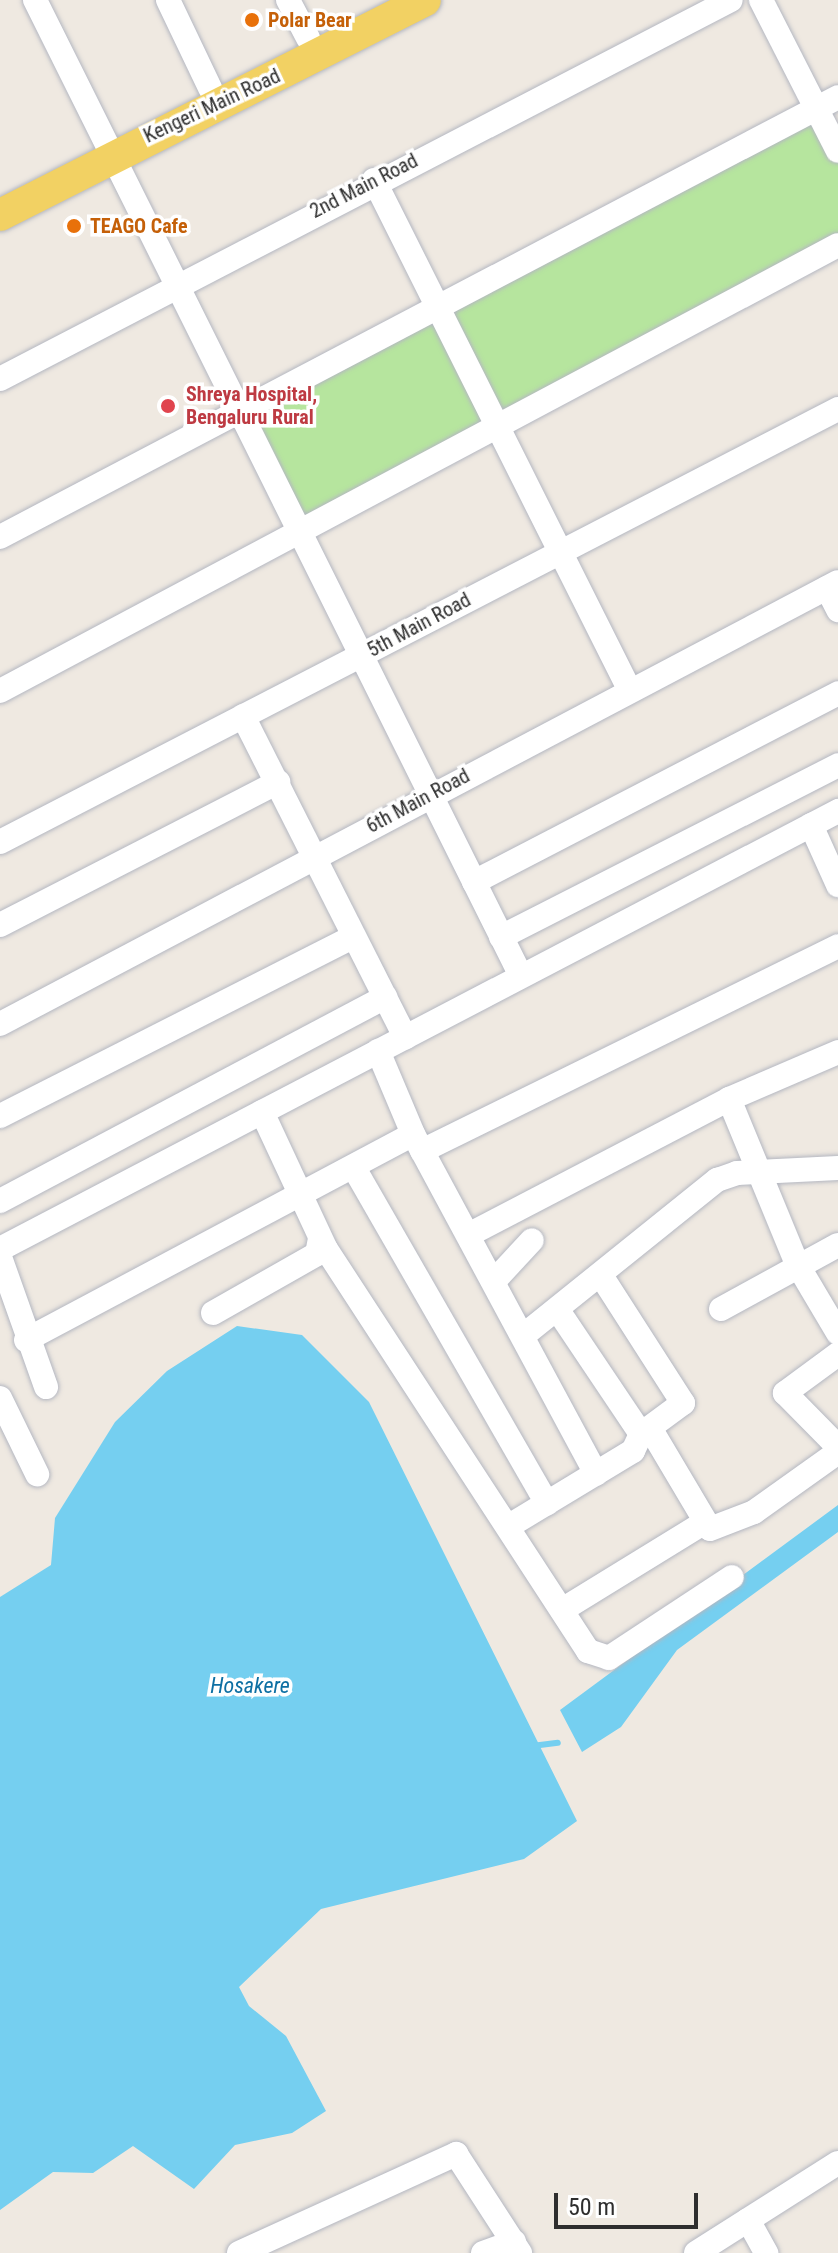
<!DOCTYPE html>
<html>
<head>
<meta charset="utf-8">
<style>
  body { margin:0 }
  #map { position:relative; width:838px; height:2253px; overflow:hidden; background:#efe9e1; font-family:"Roboto Condensed",sans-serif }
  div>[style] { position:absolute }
  .green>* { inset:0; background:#b6e59e; transform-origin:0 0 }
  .water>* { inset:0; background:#75cff0 }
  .stream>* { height:6px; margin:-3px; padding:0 3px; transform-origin:3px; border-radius:3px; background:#75cff0 }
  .roads { filter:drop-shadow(0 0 2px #b4b7c1) drop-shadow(0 0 2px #b4b7c1) }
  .minor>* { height:24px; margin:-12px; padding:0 12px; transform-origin:12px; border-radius:12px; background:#fff }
  .major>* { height:32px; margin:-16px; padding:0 16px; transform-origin:16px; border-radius:16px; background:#f2d163 }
  .dots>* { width:22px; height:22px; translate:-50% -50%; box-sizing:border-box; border:4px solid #fff; border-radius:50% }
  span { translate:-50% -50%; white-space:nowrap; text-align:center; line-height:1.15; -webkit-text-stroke:7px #fff; paint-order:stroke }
  .food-label { font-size:20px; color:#c56008; font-weight:700 }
  .left { translate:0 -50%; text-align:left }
  .street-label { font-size:20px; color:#2e2e2e }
  .health-label { font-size:20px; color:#be3a42; font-weight:700 }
  .water-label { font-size:22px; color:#0d6fa3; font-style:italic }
  .scale { position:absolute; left:554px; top:2193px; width:144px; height:36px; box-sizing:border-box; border:4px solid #2e2e2e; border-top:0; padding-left:10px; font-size:24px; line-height:28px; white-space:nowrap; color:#2e2e2e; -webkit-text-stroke:6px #fff; paint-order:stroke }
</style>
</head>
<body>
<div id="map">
  <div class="green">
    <div style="clip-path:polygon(814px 115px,838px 160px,838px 240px,500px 415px,444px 307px)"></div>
    <div style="left:432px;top:315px;width:124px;height:210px;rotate:62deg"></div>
  </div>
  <div class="water">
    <div style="clip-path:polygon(237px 1326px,302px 1335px,369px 1402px,577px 1821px,524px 1859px,321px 1909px,239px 1987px,249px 2006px,286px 2036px,326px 2111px,292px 2133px,235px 2145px,194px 2189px,133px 2146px,93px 2173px,53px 2172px,0 2210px,0 1597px,51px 1565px,55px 1518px,115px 1422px,167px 1371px)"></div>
    <div style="clip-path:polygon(838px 1505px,838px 1532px,677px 1650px,621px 1727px,582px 1752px,560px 1710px)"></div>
  </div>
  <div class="stream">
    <div style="left:532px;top:1746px;width:26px;rotate:-7deg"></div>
  </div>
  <div class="roads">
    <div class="minor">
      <div style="left:35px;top:0;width:1090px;rotate:63.53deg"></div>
      <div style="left:168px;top:0;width:98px;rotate:64.5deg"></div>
      <div style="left:288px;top:0;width:43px;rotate:62.2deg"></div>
      <div style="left:761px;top:0;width:169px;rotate:63deg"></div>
      <div style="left:374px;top:180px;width:569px;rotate:63.39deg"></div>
      <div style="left:0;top:379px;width:823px;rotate:-27.41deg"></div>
      <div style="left:0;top:537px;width:946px;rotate:-27.7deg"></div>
      <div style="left:827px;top:588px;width:25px;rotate:63deg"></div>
      <div style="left:0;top:691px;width:949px;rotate:-28.02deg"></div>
      <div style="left:243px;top:716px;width:360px;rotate:63.2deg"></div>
      <div style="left:811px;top:825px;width:66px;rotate:65.8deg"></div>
      <div style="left:0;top:842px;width:943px;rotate:-27.33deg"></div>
      <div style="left:474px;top:882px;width:410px;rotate:-27.4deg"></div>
      <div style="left:0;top:925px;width:313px;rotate:-27.2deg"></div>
      <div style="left:501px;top:937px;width:378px;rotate:-27deg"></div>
      <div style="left:0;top:1024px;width:947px;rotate:-27.81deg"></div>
      <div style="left:378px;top:1051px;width:90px;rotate:67.1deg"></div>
      <div style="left:413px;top:1134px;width:386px;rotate:61.7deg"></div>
      <div style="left:729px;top:1099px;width:178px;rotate:67.6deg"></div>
      <div style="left:797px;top:1264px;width:80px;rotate:59.3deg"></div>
      <div style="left:262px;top:1112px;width:151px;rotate:65deg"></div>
      <div style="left:326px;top:1249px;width:480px;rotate:56.9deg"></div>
      <div style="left:588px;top:1651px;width:22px;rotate:18deg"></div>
      <div style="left:609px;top:1658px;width:147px;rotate:-33.4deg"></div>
      <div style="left:0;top:1116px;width:396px;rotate:-26.9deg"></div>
      <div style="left:422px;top:1151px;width:464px;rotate:-26.2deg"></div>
      <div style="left:354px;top:1168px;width:387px;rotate:60.1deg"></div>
      <div style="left:0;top:1201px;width:436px;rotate:-27.9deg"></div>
      <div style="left:470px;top:1234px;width:292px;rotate:-27.5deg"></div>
      <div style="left:729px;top:1099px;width:119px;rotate:-23.3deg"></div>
      <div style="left:0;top:1249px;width:946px;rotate:-27.59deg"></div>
      <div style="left:0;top:1257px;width:138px;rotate:70.5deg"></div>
      <div style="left:602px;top:1277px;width:150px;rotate:57.3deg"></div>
      <div style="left:683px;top:1403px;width:52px;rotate:143.6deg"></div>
      <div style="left:495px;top:1280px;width:54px;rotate:-47.2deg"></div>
      <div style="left:721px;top:1309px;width:133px;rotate:-28.7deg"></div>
      <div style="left:213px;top:1313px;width:120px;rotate:-29.6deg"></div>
      <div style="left:317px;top:1254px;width:15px;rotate:-79deg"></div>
      <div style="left:524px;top:1335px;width:248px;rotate:-38.8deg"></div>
      <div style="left:717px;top:1180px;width:21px;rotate:-19deg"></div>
      <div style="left:737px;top:1173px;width:101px;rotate:-2.8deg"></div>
      <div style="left:26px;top:1340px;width:438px;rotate:-28deg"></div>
      <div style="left:838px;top:1354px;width:66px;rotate:143.7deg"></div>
      <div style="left:785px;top:1393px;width:76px;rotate:45.5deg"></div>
      <div style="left:0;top:1398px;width:85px;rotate:64deg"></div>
      <div style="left:650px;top:1428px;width:117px;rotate:59.3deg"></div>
      <div style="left:710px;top:1529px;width:47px;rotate:-21.1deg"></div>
      <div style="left:754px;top:1512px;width:103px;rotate:-35.5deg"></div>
      <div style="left:509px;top:1526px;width:145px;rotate:-31.2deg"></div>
      <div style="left:633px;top:1451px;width:19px;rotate:-65deg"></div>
      <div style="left:641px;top:1434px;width:147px;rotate:-123.9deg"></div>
      <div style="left:562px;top:1610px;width:162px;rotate:-31.6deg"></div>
      <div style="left:748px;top:2220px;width:38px;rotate:61deg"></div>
      <div style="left:239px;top:2253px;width:239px;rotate:-24.5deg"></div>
      <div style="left:456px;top:2154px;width:118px;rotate:57.1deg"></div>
      <div style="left:483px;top:2253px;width:33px;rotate:-20deg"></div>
      <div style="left:696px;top:2253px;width:168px;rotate:-32.4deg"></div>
    </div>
    <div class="major">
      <div style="left:0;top:215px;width:476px;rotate:-26.8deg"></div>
    </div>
  </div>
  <div class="dots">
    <div style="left:252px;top:20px;background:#e8710a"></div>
    <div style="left:74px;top:226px;background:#e8710a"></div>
    <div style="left:168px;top:406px;background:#e0444e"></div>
  </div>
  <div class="food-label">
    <span class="left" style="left:268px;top:20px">Polar Bear</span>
    <span class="left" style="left:90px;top:226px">TEAGO Cafe</span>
  </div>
  <div class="street-label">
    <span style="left:212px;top:106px;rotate:-25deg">Kengeri Main Road</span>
    <span style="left:364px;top:186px;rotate:-27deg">2nd Main Road</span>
    <span style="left:419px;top:625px;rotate:-28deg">5th Main Road</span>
    <span style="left:418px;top:801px;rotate:-28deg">6th Main Road</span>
  </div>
  <div class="health-label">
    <span class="left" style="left:186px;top:406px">Shreya Hospital,<br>Bengaluru Rural</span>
  </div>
  <div class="water-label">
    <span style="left:250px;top:1686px">Hosakere</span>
  </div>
  <div class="scale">50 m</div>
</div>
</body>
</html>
